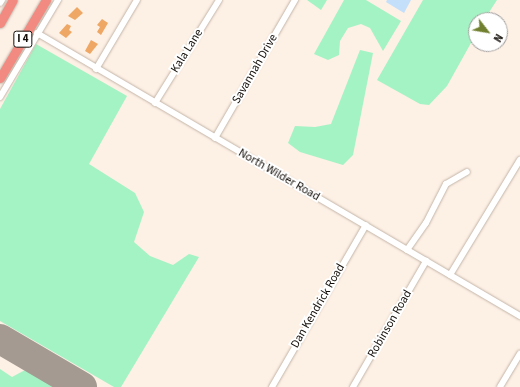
<!DOCTYPE html>
<html>
<head>
<meta charset="utf-8">
<style>
  body { margin:0 }
  #map { position:relative; width:520px; height:387px; overflow:hidden; background:#fdf0e5; font-family:"Source Sans 3",sans-serif }
  div>[style] { position:absolute }
  .green>* { inset:0; background:#a4f3c4 }
  .water>* { inset:0; background:#c3dffa }
  .runway>* { height:30px; margin:-15px; padding:0 15px; transform-origin:15px; border-radius:15px; background:#a49a91 }
  .building>* { inset:0; background:#eea764 }
  .roads { filter:drop-shadow(0 0 1px #c4b5a8) drop-shadow(0 0 1px #c4b5a8) }
  .minor>* { height:6px; margin:-3px; padding:0 3px; transform-origin:3px; border-radius:3px; background:#fff }
  .highway>* { height:9px; margin:-4.5px; padding:0 4.5px; transform-origin:4.5px; border-radius:4.5px; background:#f38a82 }
  span { translate:-50% -50%; white-space:nowrap; text-align:center; line-height:1.15; -webkit-text-stroke:4px #fff; paint-order:stroke }
  .shield-label span { padding:1px 3px; background:#fff; border:1px solid; border-radius:3px; -webkit-text-stroke-width:0 }
  .shield-label { font-size:11px; color:#140f0a; font-weight:700 }
  .street-label { font-size:12px; color:#140f0a }
  .north { position:absolute; left:468px; top:12px; width:40px; height:40px; box-sizing:border-box; background:#fff; border:1px solid #a19f9d; border-radius:50%; rotate:121deg; font-size:11px; font-weight:700; line-height:16px; text-align:center; color:#140f0a }
  .north::after { content:''; display:block; margin:auto; width:14px; height:18px; background:#70802f; clip-path:polygon(50% 0,100% 100%,50% 72%,0 100%) }
</style>
</head>
<body>
<div id="map">
  <div class="green">
    <div style="clip-path:polygon(307px 0,327px 0,321px 10px)"></div>
    <div style="clip-path:polygon(344px 0,366px 0,401px 21px,383px 51px,370px 28px,361px 24px,348px 28px,340px 41px,339px 55px,328px 60px,314px 54px)"></div>
    <div style="clip-path:polygon(423px 0,497px 0,484px 20px,476px 20px,476px 34px,447px 86px,429px 105px,420px 104px,377px 80px)"></div>
    <div style="clip-path:polygon(36px 44px,127px 96px,89px 164px,135px 193px,144px 212px,134px 242px,150px 256px,173px 265px,189px 254px,199px 257px,121px 387px,114px 387px,0 321px,0 109px)"></div>
    <div style="clip-path:polygon(360px 50px,373px 53px,353px 155px,343px 165px,300px 152px,288px 143px,295px 126px,315px 127px,331px 124px)"></div>
    <div style="clip-path:polygon(0 362px,0 369px,12px 377px,27px 369px,57px 387px,0 387px)"></div>
  </div>
  <div class="water">
    <div style="clip-path:polygon(387px 0,411px 0,404px 13px,386px 2px)"></div>
  </div>
  <div class="runway">
    <div style="left:0;top:339px;width:95px;rotate:30.3deg"></div>
  </div>
  <div class="building">
    <div style="clip-path:polygon(77px 7px,83px 13px,75px 20px,68px 16px)"></div>
    <div style="clip-path:polygon(102px 19px,108px 23px,101px 35px,97px 32px,100px 27px,97px 25px)"></div>
    <div style="clip-path:polygon(67px 24px,71px 26px,69px 30px,72px 32px,66px 38px,59px 33px)"></div>
    <div style="clip-path:polygon(91px 40px,98px 44px,90px 54px,85px 51px)"></div>
  </div>
  <div class="roads">
    <div class="minor">
      <div style="left:0;top:3px;width:4px;rotate:-56deg"></div>
      <div style="left:37px;top:33px;width:560px;rotate:30.37deg"></div>
      <div style="left:96px;top:69px;width:80px;rotate:-59.3deg"></div>
      <div style="left:0;top:97px;width:113px;rotate:-59.1deg"></div>
      <div style="left:155px;top:103px;width:121px;rotate:-58.1deg"></div>
      <div style="left:215px;top:138px;width:160px;rotate:-59.9deg"></div>
      <div style="left:407px;top:250px;width:33px;rotate:-55deg"></div>
      <div style="left:426px;top:223px;width:44px;rotate:-62.9deg"></div>
      <div style="left:446px;top:184px;width:24px;rotate:-30deg"></div>
      <div style="left:450px;top:275px;width:135px;rotate:-58.7deg"></div>
      <div style="left:272px;top:387px;width:187px;rotate:-59.9deg"></div>
      <div style="left:353px;top:387px;width:146px;rotate:-59.9deg"></div>
      <div style="left:500px;top:387px;width:39px;rotate:-59deg"></div>
    </div>
    <div class="highway">
      <div style="left:0;top:23px;width:26px;rotate:-61deg"></div>
      <div style="left:0;top:78px;width:91px;rotate:-59.5deg"></div>
    </div>
  </div>
  <div class="shield-label">
    <span style="left:23px;top:39px">I 4</span>
  </div>
  <div class="street-label">
    <span style="left:187px;top:51px;rotate:-58deg">Kala Lane</span>
    <span style="left:255px;top:69px;rotate:-60deg">Savannah Drive</span>
    <span style="left:279px;top:175px;rotate:30deg">North Wilder Road</span>
    <span style="left:318px;top:306px;rotate:-60deg">Dan Kendrick Road</span>
    <span style="left:390px;top:324px;rotate:-60deg">Robinson Road</span>
  </div>
  <div class="north">N</div>
</div>
</body>
</html>
